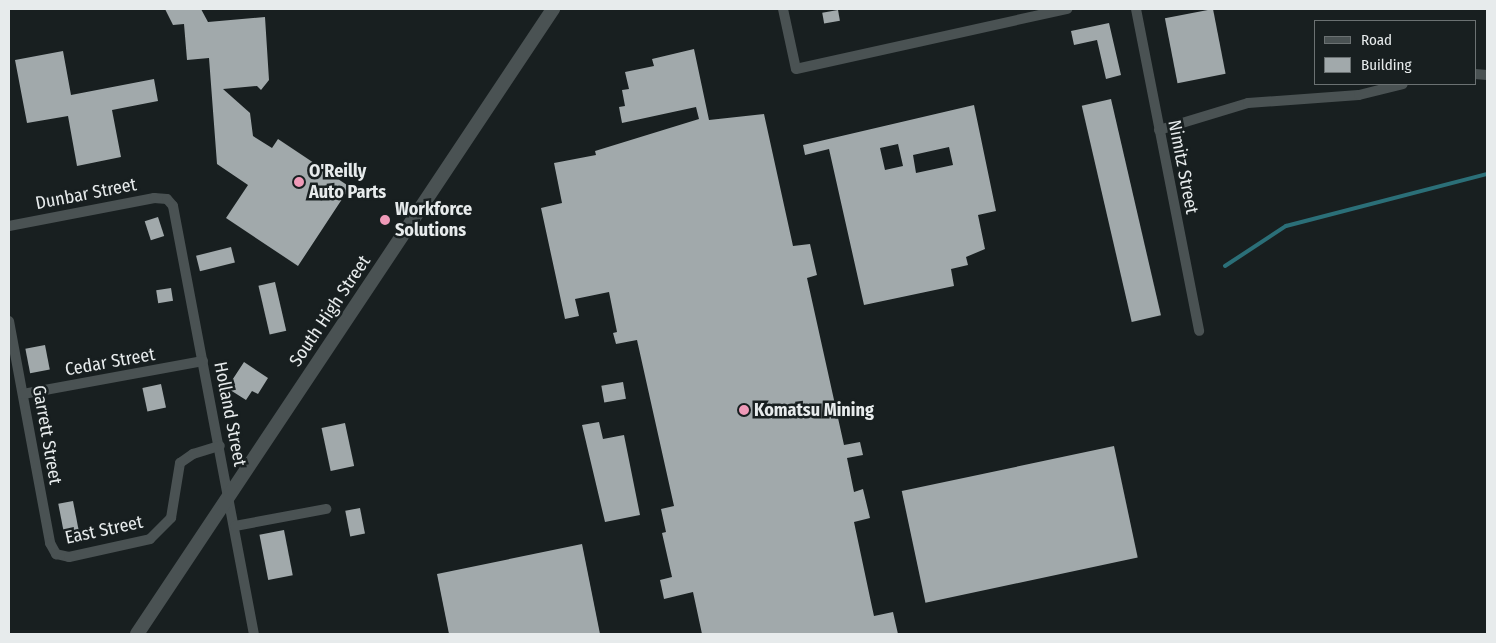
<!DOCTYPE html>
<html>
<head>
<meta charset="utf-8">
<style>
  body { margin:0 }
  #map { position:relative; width:1496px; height:643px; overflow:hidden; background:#181f20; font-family:"Fira Sans Condensed",sans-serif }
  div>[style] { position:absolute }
  .stream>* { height:4px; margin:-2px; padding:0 2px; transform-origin:2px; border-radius:2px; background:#2b6f78 }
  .building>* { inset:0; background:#a1a9ab; transform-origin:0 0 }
  .minor>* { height:10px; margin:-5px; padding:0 5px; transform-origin:5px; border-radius:5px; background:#4a5253 }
  .secondary>* { height:14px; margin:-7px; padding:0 7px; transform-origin:7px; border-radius:7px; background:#4a5253 }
  .dots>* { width:14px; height:14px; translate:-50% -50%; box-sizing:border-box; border:2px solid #181f20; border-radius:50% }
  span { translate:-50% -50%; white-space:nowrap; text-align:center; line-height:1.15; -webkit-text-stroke:5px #181f20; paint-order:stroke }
  .street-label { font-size:18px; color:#e7ebec }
  .poi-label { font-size:18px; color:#e7ebec; font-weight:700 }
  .left { translate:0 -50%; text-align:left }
  .frame { position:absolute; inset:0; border:10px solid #e7ebec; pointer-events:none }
  .legend { position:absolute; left:1314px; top:20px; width:162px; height:65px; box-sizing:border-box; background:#181f20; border:1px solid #6b7172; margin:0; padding:6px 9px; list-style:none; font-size:15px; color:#e7ebec }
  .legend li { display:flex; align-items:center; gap:10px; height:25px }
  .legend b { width:25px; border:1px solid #6b7172 }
</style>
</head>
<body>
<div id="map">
  <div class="stream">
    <div style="left:1225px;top:266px;width:73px;rotate:-33.3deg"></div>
    <div style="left:1286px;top:226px;width:208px;rotate:-14.5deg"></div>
  </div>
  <div class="building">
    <div style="clip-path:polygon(165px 9px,201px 9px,208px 22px,265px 17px,269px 80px,261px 90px,257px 86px,223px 89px,250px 113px,253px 136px,272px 148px,278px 139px,350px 187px,298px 266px,226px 218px,248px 185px,217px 164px,209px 58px,187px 60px,184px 24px,173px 25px)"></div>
    <div style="left:1213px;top:9px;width:66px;height:49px;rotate:79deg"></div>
    <div style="left:838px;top:10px;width:11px;height:16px;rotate:80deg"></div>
    <div style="clip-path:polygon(1109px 23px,1121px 75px,1106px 79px,1097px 40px,1074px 45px,1071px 31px)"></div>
    <div style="clip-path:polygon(694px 49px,709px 120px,764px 114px,793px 246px,810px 244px,817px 275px,807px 278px,844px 445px,860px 442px,863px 455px,847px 458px,854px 492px,863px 489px,870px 518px,854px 522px,872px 607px,874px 616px,893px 612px,898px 634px,702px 634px,693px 592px,664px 599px,660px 580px,672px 577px,662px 533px,666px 532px,661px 509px,674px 506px,637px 340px,616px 344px,613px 333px,617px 332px,609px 292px,575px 299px,579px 316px,565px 319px,541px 208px,562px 203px,554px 163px,596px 155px,595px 151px,699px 119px,696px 107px,622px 123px,619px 107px,625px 106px,622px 90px,629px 89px,625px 72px,654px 66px,652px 59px)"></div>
    <div style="clip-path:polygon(63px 51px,71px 95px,154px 79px,158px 101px,112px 110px,121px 157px,77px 166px,68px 116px,27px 123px,15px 60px)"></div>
    <div style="left:1111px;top:99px;width:222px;height:30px;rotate:77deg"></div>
    <div style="clip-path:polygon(evenodd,974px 105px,996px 211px,978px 215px,985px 249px,966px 257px,968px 265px,951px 269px,954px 286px,864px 305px,829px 149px,805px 155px,803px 145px,974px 105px,898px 144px,903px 166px,885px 170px,880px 148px,898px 144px,974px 105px,949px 147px,953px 165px,916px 173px,913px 155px,949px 147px)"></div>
    <div style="left:158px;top:217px;width:20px;height:14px;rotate:72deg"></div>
    <div style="left:231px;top:247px;width:16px;height:36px;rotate:76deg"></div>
    <div style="left:275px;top:282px;width:50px;height:17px;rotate:77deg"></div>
    <div style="left:171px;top:288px;width:13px;height:15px;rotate:81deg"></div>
    <div style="left:45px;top:345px;width:25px;height:20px;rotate:79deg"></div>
    <div style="clip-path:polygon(244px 362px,268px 378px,258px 394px,252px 391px,246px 400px,227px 388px)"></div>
    <div style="left:623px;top:382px;width:17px;height:22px;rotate:80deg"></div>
    <div style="left:161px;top:384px;width:24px;height:19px;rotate:78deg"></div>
    <div style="clip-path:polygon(599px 422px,603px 439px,624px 435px,640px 515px,605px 522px,582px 425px)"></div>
    <div style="left:345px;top:423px;width:44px;height:24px;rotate:78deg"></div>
    <div style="left:1114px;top:446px;width:114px;height:217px;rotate:78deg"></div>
    <div style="left:73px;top:501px;width:31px;height:15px;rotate:79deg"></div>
    <div style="left:360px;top:508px;width:26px;height:15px;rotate:79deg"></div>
    <div style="left:284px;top:530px;width:46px;height:25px;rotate:79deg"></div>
    <div style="clip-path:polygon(582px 544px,600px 634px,449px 634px,437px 574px)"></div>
  </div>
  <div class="minor">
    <div style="left:783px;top:9px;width:61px;rotate:77.8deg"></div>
    <div style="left:796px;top:69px;width:278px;rotate:-12.5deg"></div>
    <div style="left:1136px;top:9px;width:328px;rotate:78.9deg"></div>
    <div style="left:1475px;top:74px;width:12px;rotate:5deg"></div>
    <div style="left:1159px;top:130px;width:93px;rotate:-16.9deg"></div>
    <div style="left:1248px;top:103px;width:111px;rotate:-4.1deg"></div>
    <div style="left:1359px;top:95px;width:45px;rotate:-14deg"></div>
    <div style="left:9px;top:226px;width:148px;rotate:-10.9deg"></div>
    <div style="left:154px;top:198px;width:13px;rotate:4deg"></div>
    <div style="left:167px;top:199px;width:9px;rotate:49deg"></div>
    <div style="left:173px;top:206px;width:436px;rotate:79.3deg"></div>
    <div style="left:9px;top:321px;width:226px;rotate:79.5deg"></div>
    <div style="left:50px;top:543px;width:13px;rotate:61deg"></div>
    <div style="left:56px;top:554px;width:13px;rotate:13deg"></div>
    <div style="left:69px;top:557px;width:83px;rotate:-12.5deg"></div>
    <div style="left:150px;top:539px;width:30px;rotate:-45deg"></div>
    <div style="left:171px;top:518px;width:56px;rotate:-80.7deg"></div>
    <div style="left:180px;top:463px;width:16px;rotate:-35deg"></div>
    <div style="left:193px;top:454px;width:28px;rotate:-17deg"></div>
    <div style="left:23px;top:394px;width:183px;rotate:-10.4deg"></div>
    <div style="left:235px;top:526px;width:93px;rotate:-10.6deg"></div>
  </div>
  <div class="secondary">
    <div style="left:137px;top:634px;width:751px;rotate:-56.35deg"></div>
  </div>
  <div class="dots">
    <div style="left:299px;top:182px;background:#ef9ab8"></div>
    <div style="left:385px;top:220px;background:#ef9ab8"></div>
    <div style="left:744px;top:410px;background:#ef9ab8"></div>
  </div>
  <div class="street-label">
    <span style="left:1183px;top:167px;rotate:79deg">Nimitz Street</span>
    <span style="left:86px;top:194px;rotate:-11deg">Dunbar Street</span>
    <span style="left:330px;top:311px;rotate:-56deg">South High Street</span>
    <span style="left:110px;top:362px;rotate:-10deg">Cedar Street</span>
    <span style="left:230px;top:414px;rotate:79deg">Holland Street</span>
    <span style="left:47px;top:435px;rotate:80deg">Garrett Street</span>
    <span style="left:104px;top:530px;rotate:-12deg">East Street</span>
  </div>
  <div class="poi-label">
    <span class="left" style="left:309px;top:182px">O'Reilly<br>Auto Parts</span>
    <span class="left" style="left:395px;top:220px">Workforce<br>Solutions</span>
    <span class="left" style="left:754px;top:410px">Komatsu Mining</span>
  </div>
  <div class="frame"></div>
  <ul class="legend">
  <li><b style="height:6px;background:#4a5253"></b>Road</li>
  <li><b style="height:14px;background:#a1a9ab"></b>Building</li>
  </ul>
</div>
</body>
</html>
